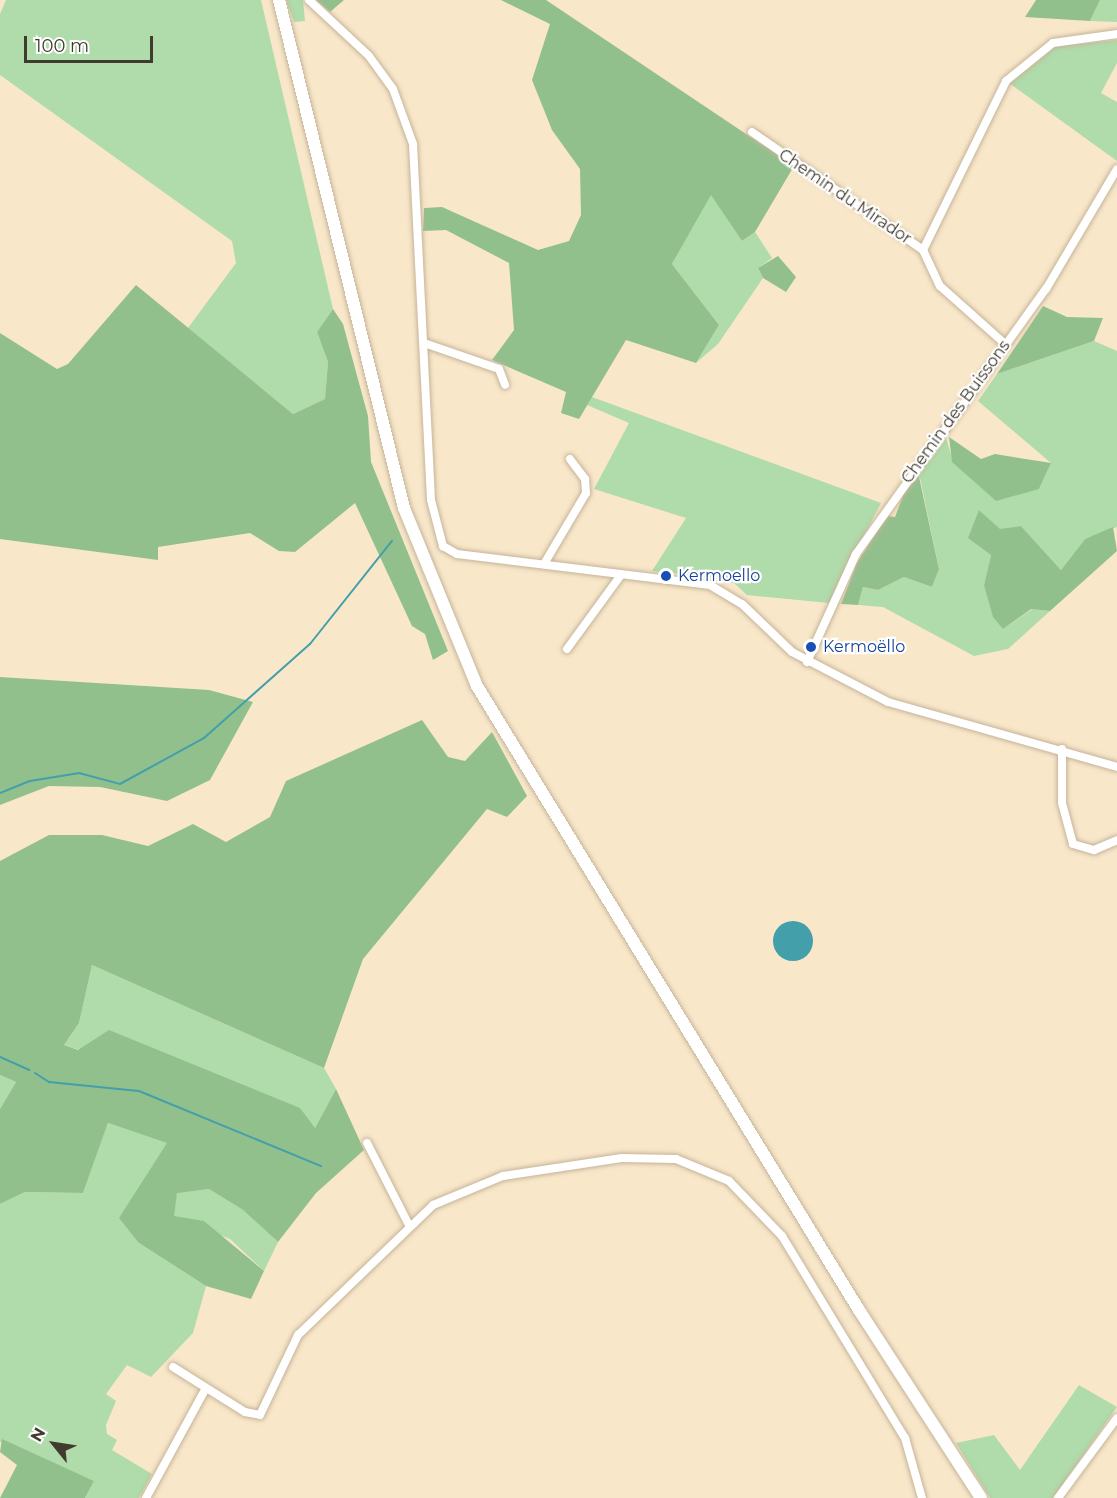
<!DOCTYPE html>
<html>
<head>
<meta charset="utf-8">
<style>
  body { margin:0 }
  #map { position:relative; width:1117px; height:1498px; overflow:hidden; background:#f9e7ca; font-family:Montserrat,sans-serif }
  div>[style] { position:absolute }
  .green>* { inset:0; background:#b0dbab }
  .forest>* { inset:0; background:#92c08d }
  .water>* { inset:0; background:#439fa9 }
  .round { border-radius:50% }
  .stream>* { height:2px; margin:-1px; padding:0 1px; transform-origin:1px; border-radius:1px; background:#439fa9 }
  .roads { filter:drop-shadow(0 0 2px #c5b498) drop-shadow(0 0 2px #c5b498) }
  .minor>* { height:8px; margin:-4px; padding:0 4px; transform-origin:4px; border-radius:4px; background:#fff }
  .secondary>* { height:12px; margin:-6px; padding:0 6px; transform-origin:6px; border-radius:6px; background:#fff }
  .dots>* { width:16px; height:16px; translate:-50% -50%; box-sizing:border-box; border:3px solid #fff; border-radius:50% }
  span { translate:-50% -50%; white-space:nowrap; text-align:center; line-height:1.15; -webkit-text-stroke:4.5px #fff; paint-order:stroke }
  .street-label { font-size:16px; color:#413a2e }
  .transit-label { font-size:16px; color:#164399 }
  .left { translate:0 -50%; text-align:left }
  .north { position:absolute; left:24px; top:1414px; width:60px; height:60px; -webkit-text-stroke:4px #fff; paint-order:stroke; rotate:300deg; font-size:16px; font-weight:700; line-height:24px; text-align:center; color:#413a2e }
  .north::after { content:''; display:block; margin:auto; width:21px; height:27px; background:#413a2e; clip-path:polygon(50% 0,100% 100%,50% 72%,0 100%) }
  .scale { position:absolute; left:24px; top:36px; width:129px; height:27px; box-sizing:border-box; border:3px solid #413a2e; border-top:0; padding-left:8px; font-size:18px; line-height:21px; white-space:nowrap; color:#413a2e; -webkit-text-stroke:4px #fff; paint-order:stroke }
</style>
</head>
<body>
<div id="map">
  <div class="green">
    <div style="clip-path:polygon(6px 0,261px 0,333px 309px,317px 332px,328px 362px,325px 399px,293px 414px,188px 328px,236px 263px,232px 241px,0 75px,0 14px)"></div>
    <div style="clip-path:polygon(286px 0,303px 0,305px 21px,294px 22px)"></div>
    <div style="clip-path:polygon(1100px 0,1117px 0,1117px 22px,1090px 21px)"></div>
    <div style="clip-path:polygon(1117px 40px,1117px 63px,1101px 93px,1117px 102px,1117px 161px,1009px 83px,1053px 47px)"></div>
    <div style="clip-path:polygon(711px 194px,742px 241px,755px 232px,772px 258px,758px 268px,763px 278px,718px 344px,696px 363px,719px 325px,672px 264px)"></div>
    <div style="clip-path:polygon(1094px 341px,1117px 351px,1117px 527px,1085px 539px,1061px 570px,1021px 526px,1000px 530px,979px 510px,991px 555px,984px 585px,1003px 629px,1032px 609px,1050px 611px,1008px 649px,974px 656px,883px 607px,858px 605px,863px 587px,878px 590px,904px 577px,932px 587px,939px 569px,920px 478px,906px 488px,945px 434px,953px 462px,1039px 489px,1051px 463px,978px 401px,997px 374px)"></div>
    <div style="clip-path:polygon(592px 397px,881px 503px,829px 603px,747px 595px,734px 583px,711px 577px,652px 571px,686px 518px,594px 489px,629px 423px,587px 405px)"></div>
    <div style="clip-path:polygon(92px 965px,324px 1068px,336px 1089px,315px 1128px,64px 1045px,79px 1023px)"></div>
    <div style="clip-path:polygon(0 1075px,16px 1082px,0 1109px)"></div>
    <div style="clip-path:polygon(108px 1123px,168px 1143px,139px 1243px,206px 1286px,193px 1333px,151px 1377px,127px 1365px,106px 1394px,116px 1401px,106px 1425px,107px 1434px,117px 1440px,112px 1450px,152px 1474px,139px 1498px,85px 1498px,94px 1481px,0 1442px,0 1204px,25px 1192px,83px 1193px)"></div>
    <div style="clip-path:polygon(209px 1189px,243px 1210px,278px 1242px,264px 1271px,230px 1239px,173px 1216px,177px 1192px)"></div>
    <div style="clip-path:polygon(1079px 1385px,1117px 1407px,1053px 1498px,990px 1498px,956px 1443px,994px 1435px,1020px 1470px)"></div>
  </div>
  <div class="forest">
    <div style="clip-path:polygon(316px 0,344px 0,330px 12px)"></div>
    <div style="clip-path:polygon(501px 0,546px 0,794px 166px,755px 232px,742px 241px,711px 195px,672px 264px,719px 325px,696px 363px,626px 340px,579px 419px,561px 413px,566px 392px,492px 360px,514px 330px,509px 263px,446px 230px,423px 231px,424px 208px,442px 207px,538px 250px,569px 241px,581px 215px,580px 169px,552px 130px,532px 80px,550px 24px)"></div>
    <div style="clip-path:polygon(1036px 0,1100px 0,1090px 21px,1025px 17px)"></div>
    <div style="clip-path:polygon(778px 256px,796px 277px,786px 292px,763px 278px,758px 268px)"></div>
    <div style="clip-path:polygon(136px 285px,293px 414px,325px 399px,328px 362px,317px 332px,333px 309px,343px 324px,368px 416px,371px 462px,448px 651px,433px 660px,425px 634px,412px 626px,355px 503px,295px 552px,279px 551px,250px 533px,158px 547px,158px 560px,0 539px,0 333px,57px 369px,68px 364px)"></div>
    <div style="clip-path:polygon(1043px 306px,1067px 317px,1103px 318px,1094px 341px,997px 374px)"></div>
    <div style="clip-path:polygon(949px 437px,981px 459px,995px 454px,1051px 463px,1039px 489px,996px 501px,952px 462px)"></div>
    <div style="clip-path:polygon(919px 477px,939px 569px,932px 587px,904px 577px,878px 590px,863px 587px,858px 605px,841px 604px,857px 563px,887px 516px,895px 517px,906px 488px)"></div>
    <div style="clip-path:polygon(979px 510px,1000px 529px,1021px 526px,1061px 570px,1085px 539px,1113px 527px,1117px 551px,1050px 611px,1031px 609px,1003px 629px,993px 617px,984px 585px,991px 555px,968px 538px)"></div>
    <div style="clip-path:polygon(0 677px,209px 690px,253px 702px,210px 780px,167px 801px,100px 787px,49px 786px,0 805px)"></div>
    <div style="clip-path:polygon(422px 720px,448px 757px,465px 761px,492px 732px,527px 796px,507px 817px,487px 809px,363px 959px,324px 1068px,92px 965px,79px 1023px,64px 1045px,78px 1050px,109px 1030px,300px 1108px,315px 1128px,336px 1089px,364px 1150px,316px 1193px,278px 1242px,243px 1210px,209px 1189px,177px 1193px,174px 1216px,204px 1221px,264px 1271px,251px 1299px,206px 1286px,139px 1243px,119px 1218px,167px 1143px,108px 1123px,83px 1193px,25px 1192px,0 1204px,0 1109px,16px 1082px,0 1075px,0 861px,49px 835px,102px 835px,148px 846px,193px 824px,226px 842px,270px 817px,286px 781px)"></div>
    <div style="clip-path:polygon(2px 1439px,94px 1481px,85px 1498px,0 1498px,17px 1465px,0 1452px)"></div>
  </div>
  <div class="water">
    <div class="round" style="left:773px;top:921px;width:40px;height:40px"></div>
  </div>
  <div class="stream">
    <div style="left:0;top:793px;width:32px;rotate:-22deg"></div>
    <div style="left:30px;top:781px;width:50px;rotate:-9.3deg"></div>
    <div style="left:79px;top:773px;width:42px;rotate:15deg"></div>
    <div style="left:120px;top:784px;width:96px;rotate:-28.7deg"></div>
    <div style="left:204px;top:738px;width:142px;rotate:-41.6deg"></div>
    <div style="left:310px;top:644px;width:132px;rotate:-51.5deg"></div>
    <div style="left:0;top:1057px;width:32px;rotate:24deg"></div>
    <div style="left:35px;top:1073px;width:17px;rotate:33deg"></div>
    <div style="left:49px;top:1082px;width:90px;rotate:5.7deg"></div>
    <div style="left:139px;top:1091px;width:197px;rotate:22.4deg"></div>
  </div>
  <div class="roads">
    <div class="minor">
      <div style="left:309px;top:0;width:82px;rotate:43deg"></div>
      <div style="left:369px;top:56px;width:41px;rotate:54deg"></div>
      <div style="left:393px;top:89px;width:59px;rotate:70deg"></div>
      <div style="left:413px;top:144px;width:356px;rotate:87.1deg"></div>
      <div style="left:431px;top:500px;width:48px;rotate:75.4deg"></div>
      <div style="left:443px;top:546px;width:16px;rotate:30deg"></div>
      <div style="left:457px;top:554px;width:255px;rotate:7deg"></div>
      <div style="left:710px;top:585px;width:37px;rotate:31deg"></div>
      <div style="left:742px;top:604px;width:69px;rotate:43.8deg"></div>
      <div style="left:792px;top:652px;width:108px;rotate:27.5deg"></div>
      <div style="left:888px;top:702px;width:238px;rotate:15.8deg"></div>
      <div style="left:752px;top:132px;width:208px;rotate:34.6deg"></div>
      <div style="left:923px;top:250px;width:40px;rotate:65deg"></div>
      <div style="left:940px;top:286px;width:87px;rotate:41.7deg"></div>
      <div style="left:923px;top:250px;width:188px;rotate:-63.8deg"></div>
      <div style="left:1006px;top:81px;width:60px;rotate:-39deg"></div>
      <div style="left:1053px;top:43px;width:65px;rotate:-8deg"></div>
      <div style="left:424px;top:343px;width:79px;rotate:19.1deg"></div>
      <div style="left:499px;top:369px;width:17px;rotate:69deg"></div>
      <div style="left:544px;top:564px;width:82px;rotate:-59.4deg"></div>
      <div style="left:586px;top:493px;width:14px;rotate:-94deg"></div>
      <div style="left:585px;top:479px;width:25px;rotate:-127deg"></div>
      <div style="left:567px;top:649px;width:92px;rotate:-53.9deg"></div>
      <div style="left:807px;top:662px;width:119px;rotate:-65.6deg"></div>
      <div style="left:856px;top:554px;width:326px;rotate:-54.4deg"></div>
      <div style="left:1046px;top:289px;width:139px;rotate:-59.4deg"></div>
      <div style="left:1062px;top:749px;width:54px;rotate:90deg"></div>
      <div style="left:1062px;top:803px;width:42px;rotate:75deg"></div>
      <div style="left:1073px;top:844px;width:22px;rotate:16deg"></div>
      <div style="left:1094px;top:850px;width:25px;rotate:-23deg"></div>
      <div style="left:367px;top:1143px;width:92px;rotate:62.9deg"></div>
      <div style="left:173px;top:1367px;width:85px;rotate:32deg"></div>
      <div style="left:245px;top:1412px;width:15px;rotate:11deg"></div>
      <div style="left:260px;top:1415px;width:89px;rotate:-64.6deg"></div>
      <div style="left:298px;top:1335px;width:187px;rotate:-43.9deg"></div>
      <div style="left:433px;top:1205px;width:76px;rotate:-22.5deg"></div>
      <div style="left:503px;top:1176px;width:120px;rotate:-8.6deg"></div>
      <div style="left:622px;top:1158px;width:54px;rotate:1.1deg"></div>
      <div style="left:676px;top:1159px;width:57px;rotate:22.5deg"></div>
      <div style="left:729px;top:1181px;width:76px;rotate:46.1deg"></div>
      <div style="left:782px;top:1236px;width:237px;rotate:58.7deg"></div>
      <div style="left:905px;top:1438px;width:62px;rotate:74.2deg"></div>
      <div style="left:146px;top:1498px;width:125px;rotate:-61.4deg"></div>
      <div style="left:1058px;top:1498px;width:99px;rotate:-53.6deg"></div>
    </div>
    <div class="secondary">
      <div style="left:279px;top:0;width:523px;rotate:76.18deg"></div>
      <div style="left:404px;top:508px;width:192px;rotate:67.7deg"></div>
      <div style="left:477px;top:686px;width:732px;rotate:58.53deg"></div>
      <div style="left:859px;top:1310px;width:224px;rotate:57deg"></div>
    </div>
  </div>
  <div class="dots">
    <div style="left:666px;top:576px;background:#1a4fb4"></div>
    <div style="left:811px;top:647px;background:#1a4fb4"></div>
  </div>
  <div class="street-label">
    <span style="left:845px;top:197px;rotate:34deg">Chemin du Mirador</span>
    <span style="left:956px;top:412px;rotate:-54deg">Chemin des Buissons</span>
  </div>
  <div class="transit-label">
    <span class="left" style="left:678px;top:576px">Kermoello</span>
    <span class="left" style="left:823px;top:647px">Kermoëllo</span>
  </div>
  <div class="north">N</div>
  <div class="scale">100 m</div>
</div>
</body>
</html>
